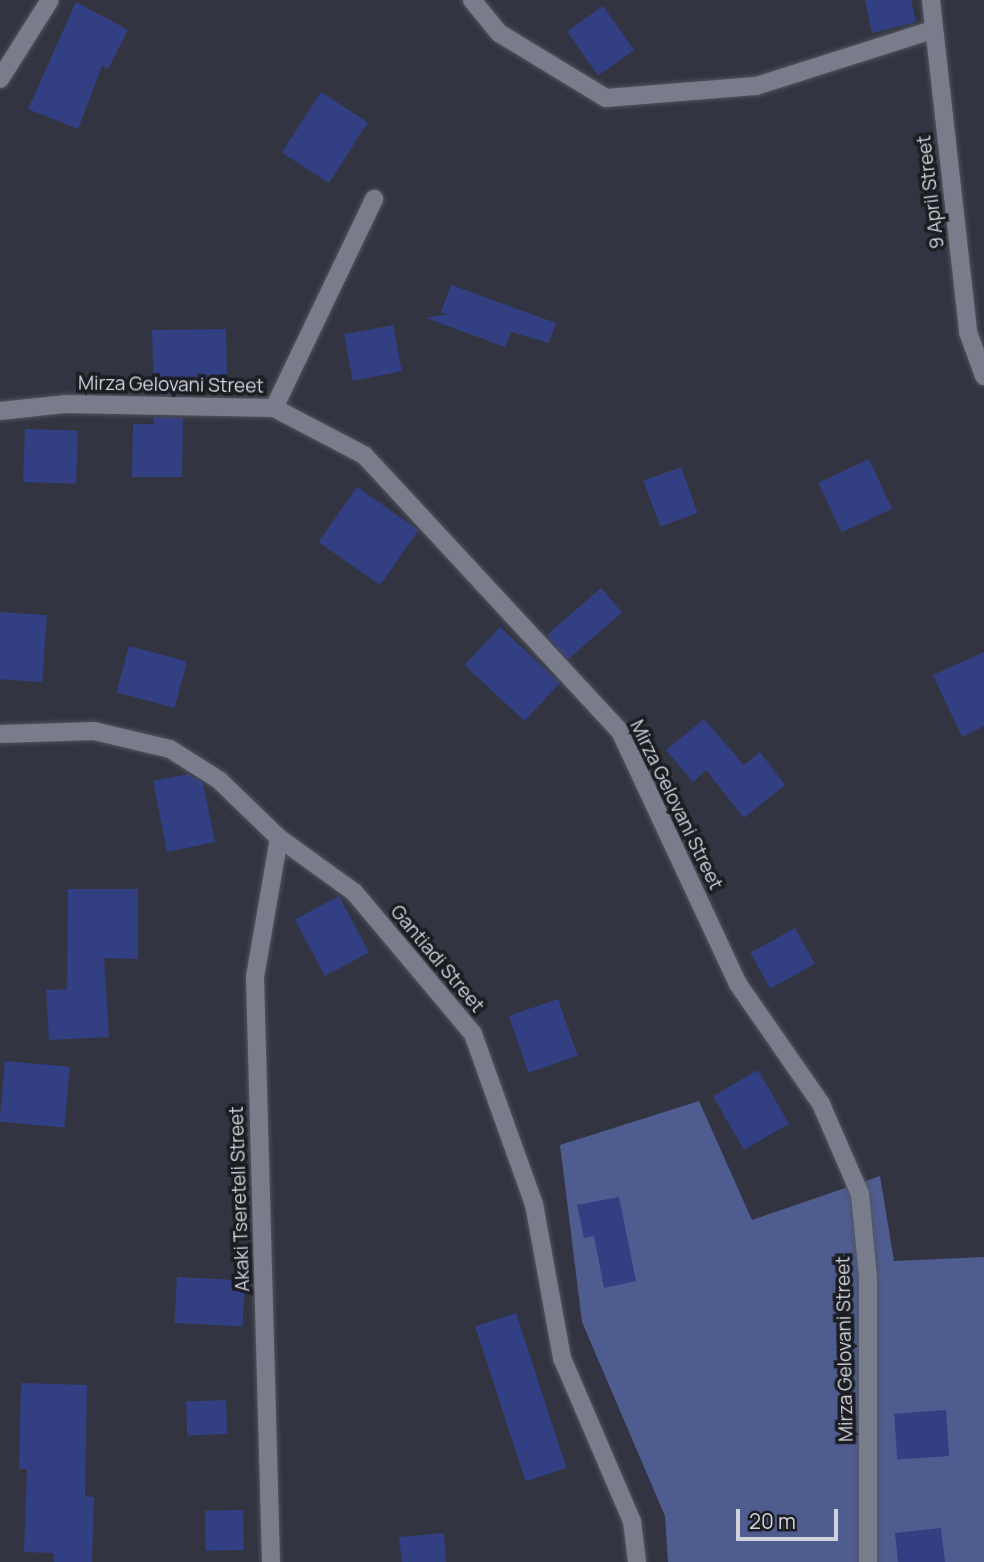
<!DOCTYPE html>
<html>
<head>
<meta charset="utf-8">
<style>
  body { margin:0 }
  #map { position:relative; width:984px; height:1562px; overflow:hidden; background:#323541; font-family:Manrope,sans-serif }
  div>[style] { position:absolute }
  .green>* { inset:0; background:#4f5c90 }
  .building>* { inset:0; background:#333f83; transform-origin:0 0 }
  .roads { filter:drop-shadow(0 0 2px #51545e) drop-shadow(0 0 2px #51545e) }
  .minor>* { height:18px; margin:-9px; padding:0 9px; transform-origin:9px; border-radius:9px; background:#797d8b }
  span { translate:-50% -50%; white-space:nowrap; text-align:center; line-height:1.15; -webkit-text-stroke:7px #1b1d22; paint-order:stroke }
  .street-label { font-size:19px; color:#d1d3db }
  .scale { position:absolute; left:736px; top:1509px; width:102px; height:32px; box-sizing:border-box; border:4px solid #d1d3db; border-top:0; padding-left:9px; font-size:21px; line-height:24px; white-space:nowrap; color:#d1d3db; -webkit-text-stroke:5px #1b1d22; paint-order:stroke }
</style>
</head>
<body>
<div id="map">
  <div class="green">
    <div style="clip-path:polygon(699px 1101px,752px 1220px,880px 1176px,894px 1261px,984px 1257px,984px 1562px,668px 1562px,665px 1516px,582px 1322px,560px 1145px)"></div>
  </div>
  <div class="building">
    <div style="clip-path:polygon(865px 0,911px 0,916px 22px,872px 33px)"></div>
    <div style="clip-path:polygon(76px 2px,128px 30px,108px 69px,102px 66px,78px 129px,28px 109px)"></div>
    <div style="left:603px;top:6px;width:54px;height:44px;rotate:55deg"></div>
    <div style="left:321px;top:92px;width:56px;height:72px;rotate:33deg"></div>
    <div style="clip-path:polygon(451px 285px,556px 323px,549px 343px,511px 332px,505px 347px,426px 318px,448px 314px,441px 312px)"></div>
    <div style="left:393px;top:325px;width:47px;height:50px;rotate:79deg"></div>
    <div style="clip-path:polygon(226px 329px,227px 385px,183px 386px,183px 395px,154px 394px,152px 330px)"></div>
    <div style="clip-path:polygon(154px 417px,183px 418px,182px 477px,132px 477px,133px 424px,154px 424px)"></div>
    <div style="left:25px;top:429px;width:53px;height:53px;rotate:2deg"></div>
    <div style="left:869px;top:459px;width:55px;height:56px;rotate:65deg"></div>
    <div style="left:681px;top:467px;width:49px;height:40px;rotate:70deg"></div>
    <div style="left:357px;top:487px;width:75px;height:67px;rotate:35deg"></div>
    <div style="left:601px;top:588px;width:32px;height:72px;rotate:49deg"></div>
    <div style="left:0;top:612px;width:47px;height:67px;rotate:4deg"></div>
    <div style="left:500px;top:627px;width:82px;height:52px;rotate:43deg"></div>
    <div style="left:129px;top:646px;width:60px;height:48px;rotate:15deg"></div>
    <div style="clip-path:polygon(984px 652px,984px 726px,962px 737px,933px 675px)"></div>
    <div style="clip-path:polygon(704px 719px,744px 765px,760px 752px,785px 785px,744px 818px,706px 770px,693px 782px,666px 750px)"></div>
    <div style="clip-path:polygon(188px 774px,203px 783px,215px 842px,167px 852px,153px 781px)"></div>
    <div style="clip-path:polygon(68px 889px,138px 889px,138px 959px,104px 958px,109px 1037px,49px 1040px,46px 990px,67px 989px)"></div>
    <div style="left:339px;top:896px;width:64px;height:50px;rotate:62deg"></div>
    <div style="left:795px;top:928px;width:41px;height:51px;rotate:61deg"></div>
    <div style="left:558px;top:999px;width:60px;height:52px;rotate:71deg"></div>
    <div style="left:5px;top:1061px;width:65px;height:61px;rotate:5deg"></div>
    <div style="left:758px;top:1070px;width:62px;height:52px;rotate:60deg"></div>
    <div style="clip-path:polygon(619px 1197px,636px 1281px,604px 1288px,594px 1236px,584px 1238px,577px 1205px)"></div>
    <div style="left:177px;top:1277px;width:68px;height:46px;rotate:3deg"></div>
    <div style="left:516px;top:1313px;width:163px;height:43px;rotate:72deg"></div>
    <div style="clip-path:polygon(21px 1383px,87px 1385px,85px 1496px,94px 1497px,92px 1562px,54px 1562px,53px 1553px,24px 1552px,27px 1469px,19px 1469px)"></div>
    <div style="left:226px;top:1400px;width:34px;height:40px;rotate:88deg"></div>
    <div style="left:946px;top:1410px;width:46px;height:52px;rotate:86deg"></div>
    <div style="left:243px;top:1510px;width:40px;height:38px;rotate:89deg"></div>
    <div style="clip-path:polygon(941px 1528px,945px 1562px,898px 1562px,895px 1533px)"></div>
    <div style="clip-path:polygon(444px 1533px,446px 1562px,402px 1562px,399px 1537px)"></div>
  </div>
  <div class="roads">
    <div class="minor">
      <div style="left:472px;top:0;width:43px;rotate:50.7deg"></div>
      <div style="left:499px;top:33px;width:125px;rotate:31.3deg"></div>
      <div style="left:606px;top:98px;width:150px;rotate:-4.6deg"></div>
      <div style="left:756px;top:86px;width:186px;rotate:-17.6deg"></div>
      <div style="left:931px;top:0;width:334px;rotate:83.6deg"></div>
      <div style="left:968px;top:332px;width:47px;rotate:70deg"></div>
      <div style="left:0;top:79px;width:93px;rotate:-57.7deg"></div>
      <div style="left:274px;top:408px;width:232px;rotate:-64.4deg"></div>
      <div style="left:0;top:411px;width:65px;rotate:-6.1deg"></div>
      <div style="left:65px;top:404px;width:209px;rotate:1.1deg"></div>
      <div style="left:274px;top:408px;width:102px;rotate:27.6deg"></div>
      <div style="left:364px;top:455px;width:376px;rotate:47.2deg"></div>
      <div style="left:620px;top:731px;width:279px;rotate:65deg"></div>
      <div style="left:738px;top:984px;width:146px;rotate:55.3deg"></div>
      <div style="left:821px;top:1104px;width:98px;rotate:66.6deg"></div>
      <div style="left:860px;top:1194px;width:83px;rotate:84.5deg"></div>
      <div style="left:868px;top:1277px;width:285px;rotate:90deg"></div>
      <div style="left:0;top:734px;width:94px;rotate:-1.8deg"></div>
      <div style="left:94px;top:731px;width:78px;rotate:13.3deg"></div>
      <div style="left:170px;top:749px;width:58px;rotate:32.3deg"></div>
      <div style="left:219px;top:780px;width:83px;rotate:44deg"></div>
      <div style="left:279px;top:838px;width:92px;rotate:35.8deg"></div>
      <div style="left:354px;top:892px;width:185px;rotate:50deg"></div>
      <div style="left:473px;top:1034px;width:181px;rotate:70.3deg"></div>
      <div style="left:534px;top:1204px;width:157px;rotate:79.7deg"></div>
      <div style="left:562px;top:1358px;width:177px;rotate:66.8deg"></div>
      <div style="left:632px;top:1521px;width:41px;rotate:83deg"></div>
      <div style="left:271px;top:1562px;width:585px;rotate:-91.57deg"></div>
      <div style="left:255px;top:977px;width:141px;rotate:-80.2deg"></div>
    </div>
  </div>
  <div class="street-label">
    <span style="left:931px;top:192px;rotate:-97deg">9 April Street</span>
    <span style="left:171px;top:385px;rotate:1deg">Mirza Gelovani Street</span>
    <span style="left:676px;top:805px;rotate:64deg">Mirza Gelovani Street</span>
    <span style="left:437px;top:959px;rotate:50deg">Gantiadi Street</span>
    <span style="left:240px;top:1199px;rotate:-92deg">Akaki Tsereteli Street</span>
    <span style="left:845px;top:1349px;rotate:-91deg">Mirza Gelovani Street</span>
  </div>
  <div class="scale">20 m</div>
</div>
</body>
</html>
